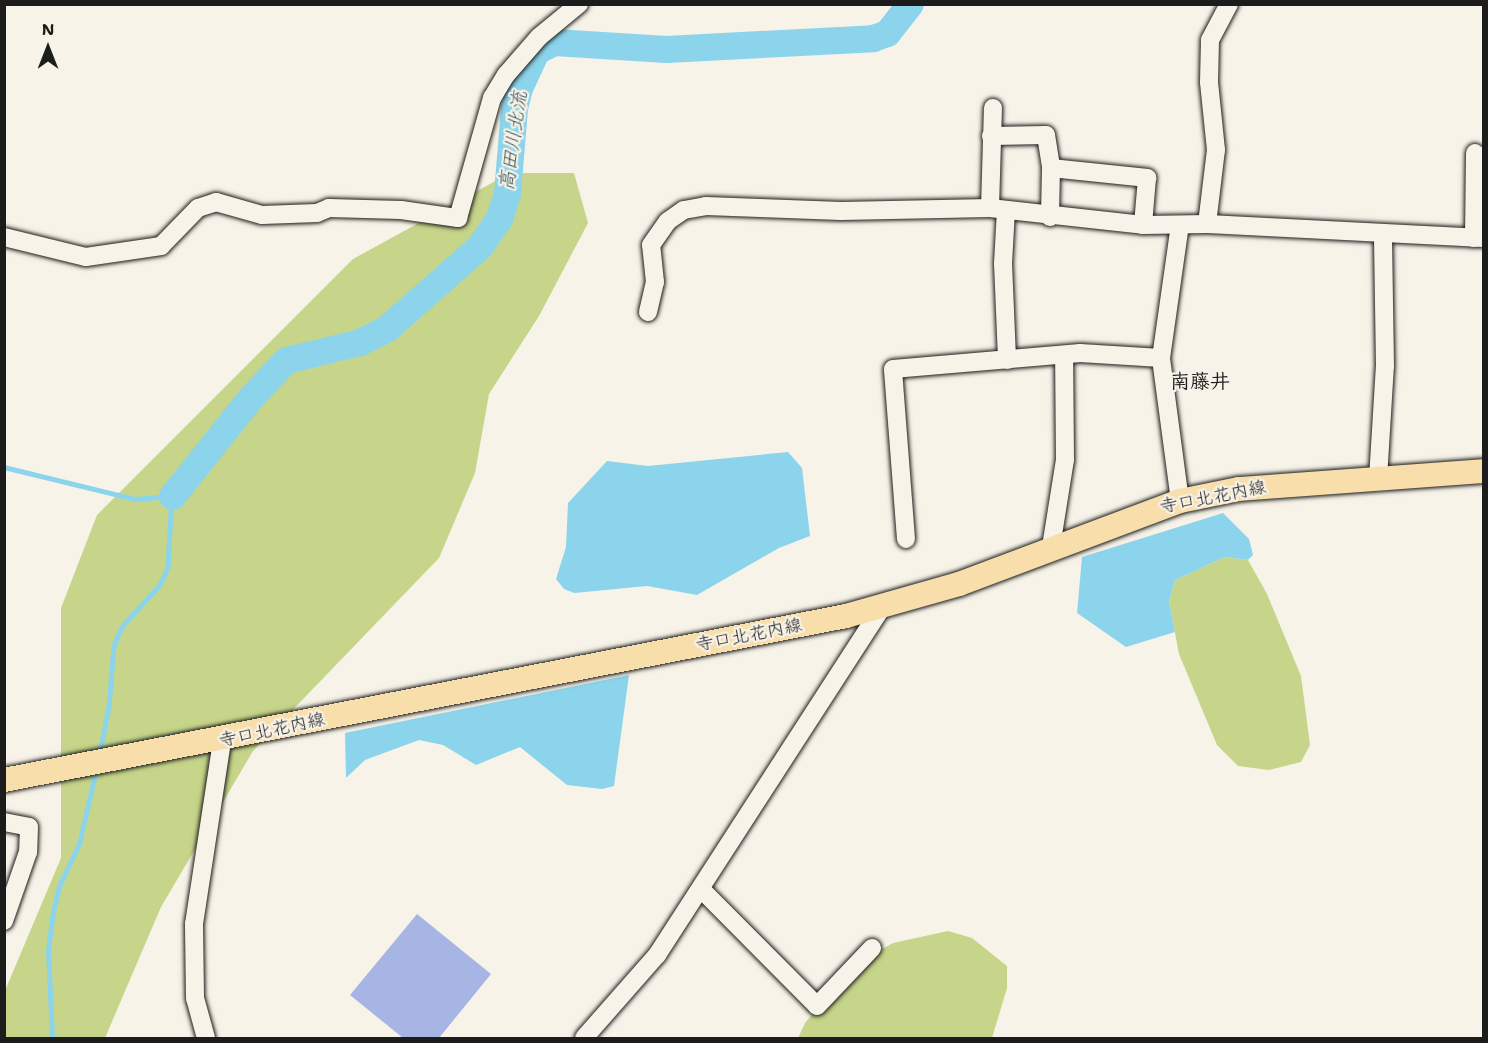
<!DOCTYPE html>
<html>
<head>
<meta charset="utf-8">
<style>
  body { margin:0 }
  #map { position:relative; width:1488px; height:1043px; overflow:hidden; background:#f7f3e8; font-family:"Shantell Sans","Klee One",sans-serif }
  div>[style] { position:absolute }
  .green>* { inset:0; background:#c6d589 }
  .water>* { inset:0; background:#8bd4ec }
  .stream>* { height:4.5px; margin:-2.25px; padding:0 2.25px; transform-origin:2.25px; border-radius:2.25px; background:#8bd4ec }
  .river>* { height:27px; margin:-13.5px; padding:0 13.5px; transform-origin:13.5px; border-radius:13.5px; background:#8bd4ec }
  .building>* { inset:0; background:#a7b5e5 }
  .roads { filter:drop-shadow(0 0 2px #1c1c1c) drop-shadow(0 0 2px #1c1c1c) }
  .minor>* { height:18px; margin:-9px; padding:0 9px; transform-origin:9px; border-radius:9px; background:#f7f3e8 }
  .major>* { height:24px; margin:-12px; padding:0 12px; transform-origin:12px; border-radius:12px; background:#f8deab }
  span { translate:-50% -50%; white-space:nowrap; text-align:center; line-height:1.15; -webkit-text-stroke:4.5px #f7f3e8; paint-order:stroke }
  .street-label { font-size:18px; color:#1c1c1c }
  .water-label { font-size:20px; color:#3d535a; font-style:italic }
  .neighbourhood-label { font-size:20px; color:#1c1c1c; font-weight:700 }
  .frame { position:absolute; inset:0; border:6px solid #1c1c1c; pointer-events:none }
  .north { position:absolute; left:18px; top:18px; width:60px; height:60px; -webkit-text-stroke:4px #f7f3e8; paint-order:stroke; rotate:0deg; font-size:16px; font-weight:700; line-height:24px; text-align:center; color:#1c1c1c }
  .north::after { content:''; display:block; margin:auto; width:21px; height:27px; background:#1c1c1c; clip-path:polygon(50% 0,100% 100%,50% 72%,0 100%) }
</style>
</head>
<body>
<div id="map">
  <div class="green">
    <div style="clip-path:polygon(510px 173px,574px 173px,588px 223px,539px 316px,489px 394px,475px 473px,439px 558px,253px 751px,161px 907px,105px 1038px,5px 1038px,4px 993px,61px 858px,61px 608px,97px 515px,353px 259px)"></div>
    <div style="clip-path:polygon(1225px 557px,1248px 560px,1267px 594px,1301px 676px,1310px 745px,1301px 762px,1269px 770px,1238px 766px,1217px 745px,1179px 654px,1169px 601px,1175px 580px)"></div>
    <div style="clip-path:polygon(948px 931px,972px 938px,1007px 966px,1007px 988px,992px 1038px,798px 1038px,805px 1023px,852px 966px,893px 943px)"></div>
  </div>
  <div class="water">
    <div style="clip-path:polygon(788px 452px,802px 468px,810px 536px,779px 548px,697px 595px,647px 586px,574px 593px,564px 589px,556px 579px,566px 547px,568px 503px,607px 461px,648px 466px)"></div>
    <div style="clip-path:polygon(1223px 513px,1249px 539px,1253px 555px,1248px 560px,1225px 557px,1175px 580px,1169px 601px,1175px 632px,1126px 647px,1077px 613px,1082px 557px)"></div>
    <div style="clip-path:polygon(629px 675px,614px 786px,602px 789px,567px 785px,520px 747px,476px 765px,443px 745px,419px 740px,365px 760px,346px 778px,345px 733px)"></div>
  </div>
  <div class="stream">
    <div style="left:4px;top:467px;width:135px;rotate:13.7deg"></div>
    <div style="left:135px;top:499px;width:37px;rotate:-5deg"></div>
    <div style="left:172px;top:496px;width:72px;rotate:93.2deg"></div>
    <div style="left:168px;top:568px;width:19px;rotate:115deg"></div>
    <div style="left:160px;top:585px;width:57px;rotate:132.1deg"></div>
    <div style="left:122px;top:627px;width:21px;rotate:113deg"></div>
    <div style="left:114px;top:646px;width:61px;rotate:94.7deg"></div>
    <div style="left:109px;top:707px;width:47px;rotate:101.1deg"></div>
    <div style="left:52px;top:1038px;width:87px;rotate:-92.6deg"></div>
    <div style="left:48px;top:951px;width:34px;rotate:-83deg"></div>
    <div style="left:52px;top:917px;width:32px;rotate:-77deg"></div>
    <div style="left:59px;top:886px;width:47px;rotate:-64.5deg"></div>
    <div style="left:79px;top:844px;width:76px;rotate:-77.1deg"></div>
  </div>
  <div class="river">
    <div style="left:172px;top:496px;width:127px;rotate:-51.4deg"></div>
    <div style="left:251px;top:397px;width:51px;rotate:-46.6deg"></div>
    <div style="left:286px;top:360px;width:76px;rotate:-13.7deg"></div>
    <div style="left:360px;top:342px;width:30px;rotate:-27deg"></div>
    <div style="left:387px;top:328px;width:123px;rotate:-41.4deg"></div>
    <div style="left:479px;top:247px;width:35px;rotate:-55deg"></div>
    <div style="left:499px;top:218px;width:26px;rotate:-72deg"></div>
    <div style="left:507px;top:193px;width:85px;rotate:-85.3deg"></div>
    <div style="left:514px;top:108px;width:21px;rotate:-76deg"></div>
    <div style="left:519px;top:88px;width:41px;rotate:-65.3deg"></div>
    <div style="left:536px;top:51px;width:20px;rotate:-27deg"></div>
    <div style="left:554px;top:42px;width:112px;rotate:3.6deg"></div>
    <div style="left:666px;top:49px;width:207px;rotate:-3deg"></div>
    <div style="left:873px;top:38px;width:15px;rotate:-20deg"></div>
    <div style="left:887px;top:33px;width:37px;rotate:-52deg"></div>
  </div>
  <div class="building">
    <div style="clip-path:polygon(417px 914px,491px 974px,439px 1038px,403px 1038px,350px 995px)"></div>
  </div>
  <div class="roads">
    <div class="minor">
      <div style="left:991px;top:136px;width:55px;rotate:-1deg"></div>
      <div style="left:1046px;top:135px;width:33px;rotate:81deg"></div>
      <div style="left:1051px;top:168px;width:49px;rotate:91.2deg"></div>
      <div style="left:1051px;top:168px;width:97px;rotate:5.9deg"></div>
      <div style="left:1147px;top:178px;width:47px;rotate:94.9deg"></div>
      <div style="left:990px;top:208px;width:100px;rotate:-88.3deg"></div>
      <div style="left:1006px;top:210px;width:53px;rotate:93.2deg"></div>
      <div style="left:1003px;top:263px;width:97px;rotate:87.6deg"></div>
      <div style="left:1207px;top:224px;width:75px;rotate:-83.1deg"></div>
      <div style="left:1216px;top:150px;width:68px;rotate:-95.9deg"></div>
      <div style="left:1209px;top:82px;width:42px;rotate:-88.6deg"></div>
      <div style="left:1210px;top:40px;width:41px;rotate:-62.2deg"></div>
      <div style="left:4px;top:237px;width:84px;rotate:13.7deg"></div>
      <div style="left:86px;top:257px;width:76px;rotate:-8.3deg"></div>
      <div style="left:161px;top:246px;width:53px;rotate:-45.8deg"></div>
      <div style="left:198px;top:208px;width:19px;rotate:-18deg"></div>
      <div style="left:216px;top:202px;width:48px;rotate:15.8deg"></div>
      <div style="left:262px;top:215px;width:55px;rotate:-2.1deg"></div>
      <div style="left:317px;top:213px;width:13px;rotate:-23deg"></div>
      <div style="left:329px;top:208px;width:72px;rotate:1.6deg"></div>
      <div style="left:401px;top:210px;width:58px;rotate:8deg"></div>
      <div style="left:458px;top:218px;width:125px;rotate:-74.2deg"></div>
      <div style="left:492px;top:98px;width:27px;rotate:-59deg"></div>
      <div style="left:506px;top:75px;width:50px;rotate:-49deg"></div>
      <div style="left:539px;top:37px;width:52px;rotate:-39.5deg"></div>
      <div style="left:1474px;top:238px;width:85px;rotate:-89.3deg"></div>
      <div style="left:648px;top:312px;width:31px;rotate:-77deg"></div>
      <div style="left:655px;top:282px;width:37px;rotate:-96deg"></div>
      <div style="left:651px;top:245px;width:29px;rotate:-55deg"></div>
      <div style="left:668px;top:221px;width:19px;rotate:-35deg"></div>
      <div style="left:684px;top:210px;width:22px;rotate:-10deg"></div>
      <div style="left:706px;top:206px;width:135px;rotate:2.1deg"></div>
      <div style="left:841px;top:211px;width:149px;rotate:-1.2deg"></div>
      <div style="left:990px;top:208px;width:154px;rotate:6.3deg"></div>
      <div style="left:1143px;top:225px;width:64px;rotate:-0.9deg"></div>
      <div style="left:1207px;top:224px;width:277px;rotate:2.9deg"></div>
      <div style="left:1378px;top:479px;width:113px;rotate:-86.5deg"></div>
      <div style="left:1385px;top:366px;width:133px;rotate:-90.9deg"></div>
      <div style="left:1180px;top:501px;width:144px;rotate:-97.6deg"></div>
      <div style="left:1161px;top:358px;width:134px;rotate:-81.9deg"></div>
      <div style="left:906px;top:539px;width:170px;rotate:-94.4deg"></div>
      <div style="left:893px;top:369px;width:188px;rotate:-4.9deg"></div>
      <div style="left:1080px;top:353px;width:81px;rotate:3.5deg"></div>
      <div style="left:1051px;top:547px;width:88px;rotate:-80.9deg"></div>
      <div style="left:1065px;top:460px;width:105px;rotate:-90.5deg"></div>
      <div style="left:4px;top:822px;width:25px;rotate:11deg"></div>
      <div style="left:29px;top:827px;width:25px;rotate:92deg"></div>
      <div style="left:28px;top:852px;width:73px;rotate:109.2deg"></div>
      <div style="left:702px;top:890px;width:163px;rotate:45.2deg"></div>
      <div style="left:817px;top:1006px;width:80px;rotate:-46.5deg"></div>
      <div style="left:206px;top:1038px;width:41px;rotate:-105.4deg"></div>
      <div style="left:195px;top:998px;width:74px;rotate:-90.8deg"></div>
      <div style="left:194px;top:924px;width:186px;rotate:-81.3deg"></div>
      <div style="left:584px;top:1038px;width:111px;rotate:-48.7deg"></div>
      <div style="left:657px;top:955px;width:414px;rotate:-57.1deg"></div>
    </div>
    <div class="major">
      <div style="left:4px;top:780px;width:858px;rotate:-11.02deg"></div>
      <div style="left:846px;top:616px;width:117px;rotate:-15.8deg"></div>
      <div style="left:959px;top:584px;width:236px;rotate:-20.6deg"></div>
      <div style="left:1180px;top:501px;width:60px;rotate:-11.5deg"></div>
      <div style="left:1239px;top:489px;width:246px;rotate:-4.2deg"></div>
    </div>
  </div>
  <div class="street-label">
    <span style="left:1213px;top:497px;rotate:-11deg">寺口北花内線</span>
    <span style="left:749px;top:635px;rotate:-11deg">寺口北花内線</span>
    <span style="left:272px;top:730px;rotate:-12deg">寺口北花内線</span>
  </div>
  <div class="water-label">
    <span style="left:513px;top:141px;rotate:-82deg">高田川北流</span>
  </div>
  <div class="neighbourhood-label">
    <span style="left:1200px;top:381px">南藤井</span>
  </div>
  <div class="frame"></div>
  <div class="north">N</div>
</div>
</body>
</html>
